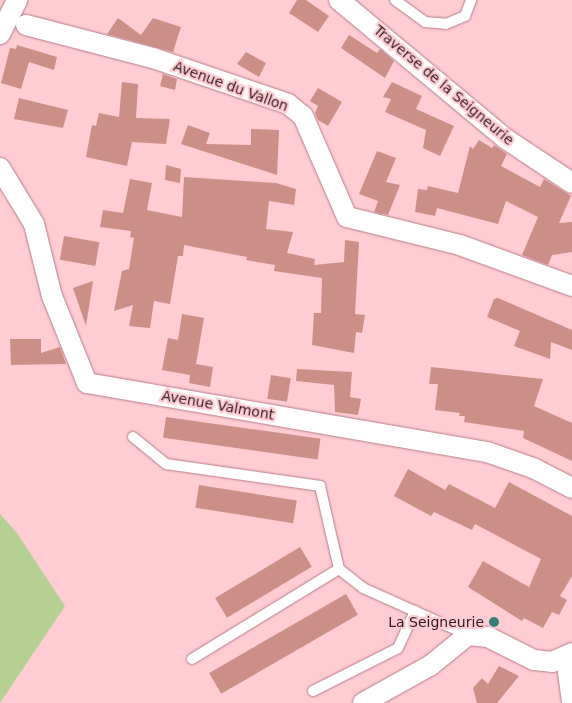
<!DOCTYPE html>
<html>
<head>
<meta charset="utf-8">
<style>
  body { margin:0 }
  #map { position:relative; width:572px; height:703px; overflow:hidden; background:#ffccd4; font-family:"DejaVu Sans",sans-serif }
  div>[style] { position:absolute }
  .green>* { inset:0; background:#b6d094 }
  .building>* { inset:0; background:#cb8f88; transform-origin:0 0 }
  .roads { filter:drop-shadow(0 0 1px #b77c87) drop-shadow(0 0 1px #b77c87) }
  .service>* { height:10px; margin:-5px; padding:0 5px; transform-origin:5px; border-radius:5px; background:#fff }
  .minor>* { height:20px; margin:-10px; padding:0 10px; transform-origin:10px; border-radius:10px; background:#fff }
  .dots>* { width:14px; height:14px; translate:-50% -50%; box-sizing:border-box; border:2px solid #ffccd4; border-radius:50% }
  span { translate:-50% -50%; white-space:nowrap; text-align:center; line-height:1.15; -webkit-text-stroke:4.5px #ffccd4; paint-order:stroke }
  .street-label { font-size:14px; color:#2f181d }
  .poi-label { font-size:14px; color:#2f181d }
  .right { translate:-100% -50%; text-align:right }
</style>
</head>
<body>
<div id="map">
  <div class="green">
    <div style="clip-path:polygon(0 514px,17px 533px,65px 606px,0 703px)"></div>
  </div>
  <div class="building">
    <div style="clip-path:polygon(297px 0,306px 0,329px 16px,318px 32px,289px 13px)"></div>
    <div style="clip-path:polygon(118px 18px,141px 35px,153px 18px,181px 27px,173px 52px,107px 34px)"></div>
    <div style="clip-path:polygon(349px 35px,377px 53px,380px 49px,394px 61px,385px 78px,341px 48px)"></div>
    <div style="clip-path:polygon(17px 45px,57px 57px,54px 70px,29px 62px,21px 89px,1px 83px,10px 48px,16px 49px)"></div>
    <div style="clip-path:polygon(246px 52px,266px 63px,259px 77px,237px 64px)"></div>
    <div style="clip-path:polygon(163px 74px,177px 79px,175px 90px,160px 86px)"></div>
    <div style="clip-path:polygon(122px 82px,138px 84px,136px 118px,170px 119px,166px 144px,132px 142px,127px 166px,86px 157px,92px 125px,96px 126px,99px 113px,119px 117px)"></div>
    <div style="clip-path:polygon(392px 82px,422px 96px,416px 109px,454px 126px,440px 156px,423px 148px,426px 130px,385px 112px,391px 99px,383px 97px)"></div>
    <div style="clip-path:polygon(318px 88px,342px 102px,328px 126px,318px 120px,315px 113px,318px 106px,310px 101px)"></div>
    <div style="clip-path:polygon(19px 98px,68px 110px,63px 128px,14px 119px)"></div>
    <div style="clip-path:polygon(188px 125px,210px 133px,206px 144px,251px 145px,251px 129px,279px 130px,277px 175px,181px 144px)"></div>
    <div style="clip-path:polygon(479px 140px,492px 148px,494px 145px,507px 154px,501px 166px,540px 187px,544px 179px,571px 196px,559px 223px,572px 222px,572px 252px,552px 255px,548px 265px,522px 255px,538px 217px,506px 201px,498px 224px,437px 208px,435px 216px,415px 212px,418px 189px,427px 190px,428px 186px,458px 193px,470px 146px,473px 149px)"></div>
    <div style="clip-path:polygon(377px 151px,396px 158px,386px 182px,400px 185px,388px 215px,374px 212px,378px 201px,359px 194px)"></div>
    <div style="clip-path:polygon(166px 165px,181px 169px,180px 183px,165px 180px)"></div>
    <div style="clip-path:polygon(184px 177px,276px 183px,296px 189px,294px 205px,269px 201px,266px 229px,293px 232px,287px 253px,315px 259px,314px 265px,344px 262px,345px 240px,359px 242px,355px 314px,365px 315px,362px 333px,356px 332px,354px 353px,312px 345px,314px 313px,321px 313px,322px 278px,274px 271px,275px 265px,246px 260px,247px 257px,184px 245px,183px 256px,178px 256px,170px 304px,154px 301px,150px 328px,129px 326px,133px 305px,114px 311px,122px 271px,129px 269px,134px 238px,130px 237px,131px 231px,100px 227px,103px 210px,123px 213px,130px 179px,152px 183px,147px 210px,182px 217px)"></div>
    <div style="left:64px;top:236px;width:36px;height:24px;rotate:10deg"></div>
    <div style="clip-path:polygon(93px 281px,86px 326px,73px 288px)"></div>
    <div style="clip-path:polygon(498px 298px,572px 330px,572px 350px,551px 342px,550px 359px,514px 346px,520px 331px,487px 317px,494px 299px)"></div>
    <div style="clip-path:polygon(182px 314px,204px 318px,196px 364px,213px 367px,210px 387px,189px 383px,190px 375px,162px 370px,168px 338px,178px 340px)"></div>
    <div style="clip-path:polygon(10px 339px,41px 339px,41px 353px,60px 347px,66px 364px,11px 365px)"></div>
    <div style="clip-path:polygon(431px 367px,543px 379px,534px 406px,572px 423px,572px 461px,523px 438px,524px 431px,464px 422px,465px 416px,459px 416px,460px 413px,435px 410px,438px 384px,429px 384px)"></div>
    <div style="clip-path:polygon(297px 369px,352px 372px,350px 397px,361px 399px,358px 415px,335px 412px,334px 385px,296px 381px)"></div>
    <div style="left:271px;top:375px;width:20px;height:24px;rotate:9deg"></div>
    <div style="left:166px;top:417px;width:156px;height:21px;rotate:8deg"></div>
    <div style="clip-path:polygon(408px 469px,445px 490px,449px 484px,495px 508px,509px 482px,572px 516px,572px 576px,560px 596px,567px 600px,559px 615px,552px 612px,543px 628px,524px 618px,522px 621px,468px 587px,483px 561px,529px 587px,541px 559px,475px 524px,472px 530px,434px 512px,431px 516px,394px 496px)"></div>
    <div style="left:199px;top:485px;width:99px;height:23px;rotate:9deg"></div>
    <div style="left:300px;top:547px;width:23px;height:99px;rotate:59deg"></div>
    <div style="left:346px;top:594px;width:24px;height:158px;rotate:60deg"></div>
    <div style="clip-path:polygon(499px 666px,519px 676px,497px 703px,477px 703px,473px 688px,482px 678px,488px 684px)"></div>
  </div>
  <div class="roads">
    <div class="service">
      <div style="left:395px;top:0;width:37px;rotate:36deg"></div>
      <div style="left:425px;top:22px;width:21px;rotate:5deg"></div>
      <div style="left:446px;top:24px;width:21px;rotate:-23deg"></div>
      <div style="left:465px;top:16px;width:17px;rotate:-69deg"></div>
      <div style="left:133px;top:437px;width:43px;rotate:39.3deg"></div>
      <div style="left:166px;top:464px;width:156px;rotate:8.1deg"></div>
      <div style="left:320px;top:486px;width:85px;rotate:77.1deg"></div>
      <div style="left:339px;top:569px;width:31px;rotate:38deg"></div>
      <div style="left:363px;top:588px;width:115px;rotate:24.1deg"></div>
      <div style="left:192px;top:659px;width:172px;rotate:-31.5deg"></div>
      <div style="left:313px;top:691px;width:95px;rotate:-26.8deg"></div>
      <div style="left:398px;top:648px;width:41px;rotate:-65.3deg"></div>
    </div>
    <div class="minor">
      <div style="left:339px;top:0;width:217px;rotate:39.8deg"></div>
      <div style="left:506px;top:139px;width:79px;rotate:33.7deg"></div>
      <div style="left:26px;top:25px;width:131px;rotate:14.6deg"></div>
      <div style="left:153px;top:58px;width:143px;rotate:18.8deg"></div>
      <div style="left:288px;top:104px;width:19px;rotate:39deg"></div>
      <div style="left:303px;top:116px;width:110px;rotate:66.5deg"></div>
      <div style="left:347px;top:217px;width:116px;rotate:13.9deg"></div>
      <div style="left:460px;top:245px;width:119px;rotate:20.1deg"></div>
      <div style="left:0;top:34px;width:38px;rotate:-63deg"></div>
      <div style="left:0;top:168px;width:66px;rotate:58.7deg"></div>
      <div style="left:34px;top:224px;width:74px;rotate:76deg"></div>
      <div style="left:52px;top:296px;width:94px;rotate:68.1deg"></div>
      <div style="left:87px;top:383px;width:406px;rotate:9.8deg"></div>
      <div style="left:487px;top:452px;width:49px;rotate:19.2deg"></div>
      <div style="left:533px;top:468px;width:44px;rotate:27.1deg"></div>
      <div style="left:566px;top:658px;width:44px;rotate:82.2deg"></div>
      <div style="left:363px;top:703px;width:78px;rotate:-29.2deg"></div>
      <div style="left:431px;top:665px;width:48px;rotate:-39deg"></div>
      <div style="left:468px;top:635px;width:20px;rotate:6deg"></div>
      <div style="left:488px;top:637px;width:51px;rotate:26.6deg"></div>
      <div style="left:534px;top:660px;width:18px;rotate:6deg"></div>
      <div style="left:552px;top:662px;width:22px;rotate:-24deg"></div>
    </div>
  </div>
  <div class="dots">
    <div style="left:494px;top:622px;background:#367e77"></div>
  </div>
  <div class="street-label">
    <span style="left:444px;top:85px;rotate:40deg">Traverse de la Seigneurie</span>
    <span style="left:231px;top:86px;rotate:20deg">Avenue du Vallon</span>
    <span style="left:218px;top:405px;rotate:10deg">Avenue Valmont</span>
  </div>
  <div class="poi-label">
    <span class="right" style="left:484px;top:622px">La Seigneurie</span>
  </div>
</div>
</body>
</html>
